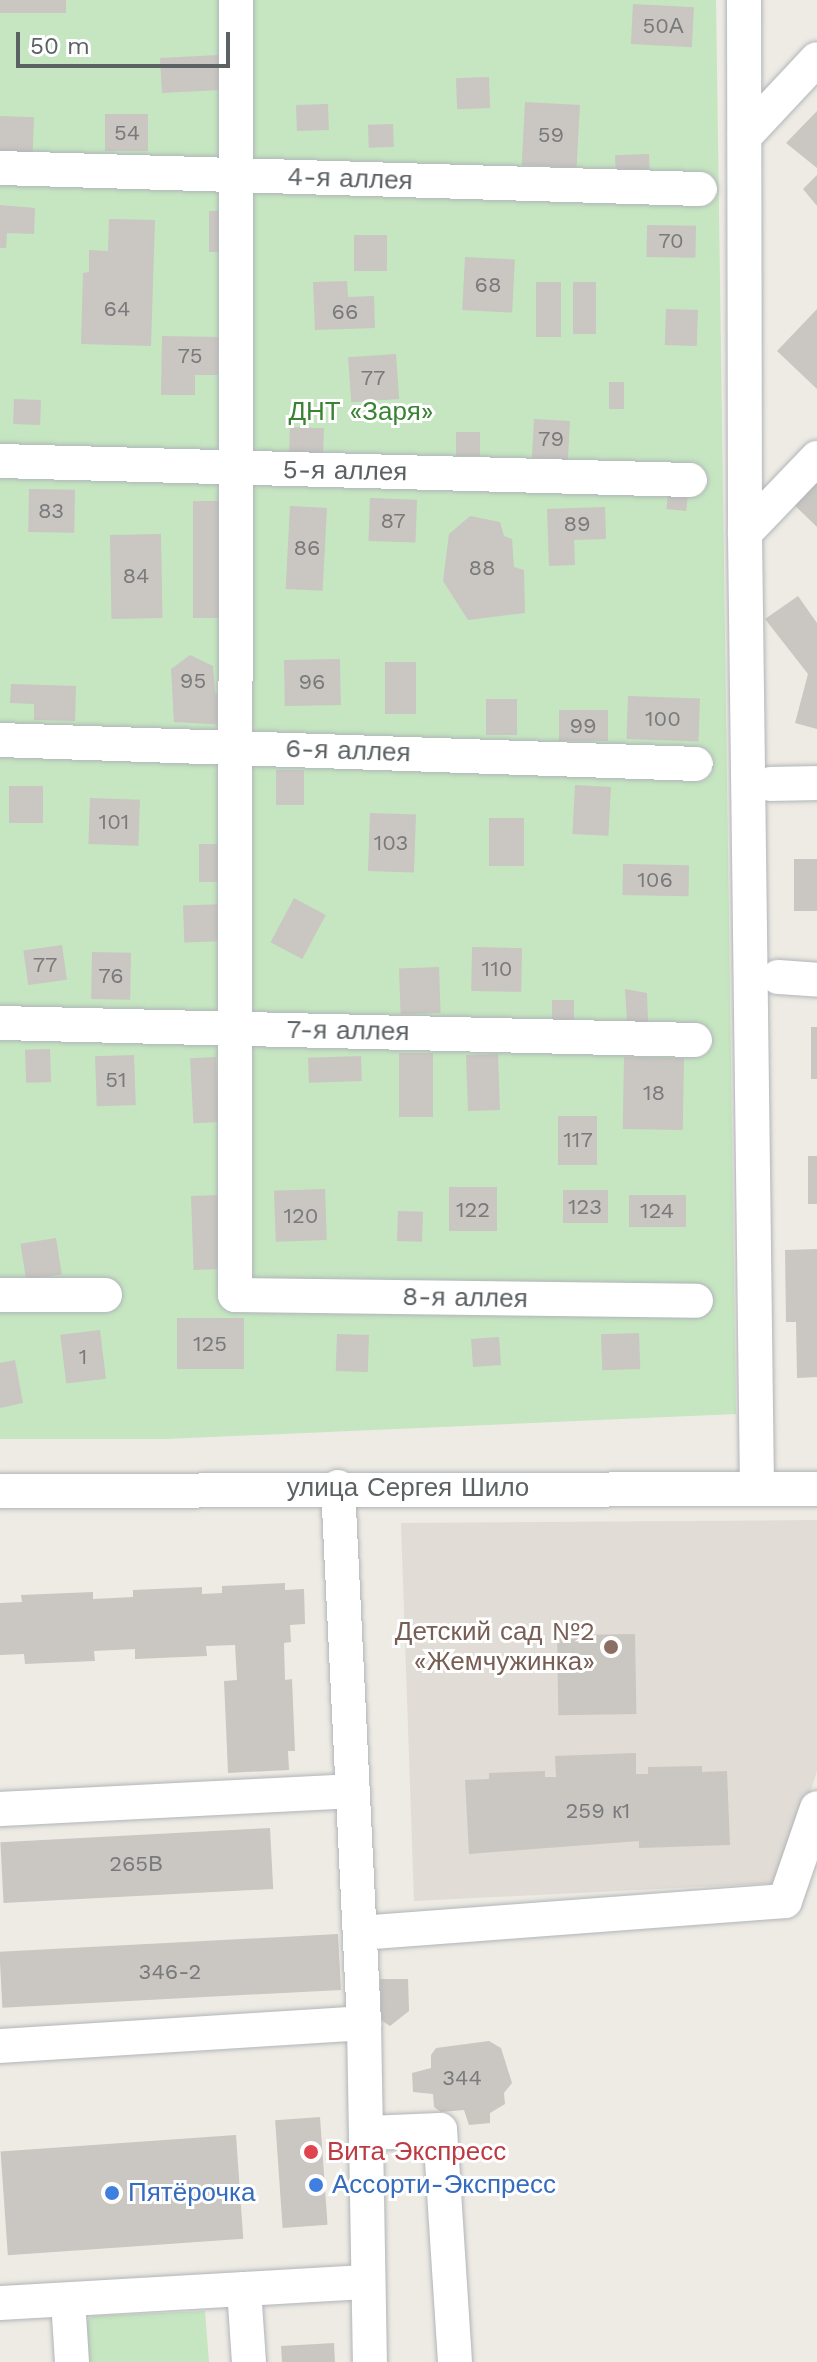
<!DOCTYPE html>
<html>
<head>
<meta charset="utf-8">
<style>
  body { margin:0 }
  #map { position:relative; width:817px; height:2362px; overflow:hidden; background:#eeebe4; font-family:"Work Sans",sans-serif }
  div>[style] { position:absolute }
  .education>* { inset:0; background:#e1dcd5 }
  .green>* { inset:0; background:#c5e6c0 }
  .building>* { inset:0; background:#cac6c1; transform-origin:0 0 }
  .roads { filter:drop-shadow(0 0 2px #b1b5b9) drop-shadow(0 0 2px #b1b5b9) }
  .minor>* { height:34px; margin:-17px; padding:0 17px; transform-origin:17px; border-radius:17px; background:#fff }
  .dots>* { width:22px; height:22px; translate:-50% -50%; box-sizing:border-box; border:4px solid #fff; border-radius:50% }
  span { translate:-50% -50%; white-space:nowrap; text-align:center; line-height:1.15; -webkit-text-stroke:6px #fff; paint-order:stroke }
  .number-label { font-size:22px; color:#787a7b }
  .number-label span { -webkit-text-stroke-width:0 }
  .street-label { font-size:26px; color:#5c6164 }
  .park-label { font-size:26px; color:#3b8334 }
  .education-label { font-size:26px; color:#785e54 }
  .right { translate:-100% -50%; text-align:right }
  .health-label { font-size:26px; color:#be3a42 }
  .left { translate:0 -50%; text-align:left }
  .shop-label { font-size:26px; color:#366cbe }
  .scale { position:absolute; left:16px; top:32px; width:214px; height:36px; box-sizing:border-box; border:4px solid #5c6164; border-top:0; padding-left:10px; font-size:24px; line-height:28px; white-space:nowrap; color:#5c6164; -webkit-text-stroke:6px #fff; paint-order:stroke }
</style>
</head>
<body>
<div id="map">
  <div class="education">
    <div style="clip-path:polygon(817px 1520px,817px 1771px,781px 1883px,414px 1901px,401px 1523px)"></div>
  </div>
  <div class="green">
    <div style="clip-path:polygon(0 0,716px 0,736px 1414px,166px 1439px,0 1439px)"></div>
    <div style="clip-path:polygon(205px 2311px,209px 2362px,83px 2362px,81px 2327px,92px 2316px)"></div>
  </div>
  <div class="building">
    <div style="left:0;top:0;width:66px;height:13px"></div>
    <div style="left:633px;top:4px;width:61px;height:40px;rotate:3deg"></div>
    <div style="left:219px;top:55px;width:35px;height:59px;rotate:87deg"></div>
    <div style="left:489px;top:77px;width:31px;height:33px;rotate:88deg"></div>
    <div style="left:525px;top:102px;width:55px;height:63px;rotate:3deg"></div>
    <div style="left:328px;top:104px;width:26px;height:32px;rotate:88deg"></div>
    <div style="clip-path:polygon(817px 111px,817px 168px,786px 143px)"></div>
    <div style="left:105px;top:114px;width:43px;height:37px"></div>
    <div style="left:0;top:116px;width:34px;height:42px;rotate:2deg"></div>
    <div style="left:393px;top:124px;width:23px;height:25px;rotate:88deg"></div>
    <div style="left:649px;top:154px;width:24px;height:34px;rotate:88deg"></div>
    <div style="clip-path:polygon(817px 175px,817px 206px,803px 189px)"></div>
    <div style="clip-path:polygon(0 205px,35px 208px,34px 234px,7px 233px,6px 248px,0 248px)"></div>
    <div style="left:209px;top:211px;width:21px;height:41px"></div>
    <div style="clip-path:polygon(109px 219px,155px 220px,151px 346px,81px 344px,83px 273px,89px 272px,89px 250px,108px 251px)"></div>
    <div style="left:647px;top:225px;width:49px;height:32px;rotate:1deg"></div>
    <div style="left:387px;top:235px;width:36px;height:33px;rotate:90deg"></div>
    <div style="left:465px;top:257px;width:50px;height:53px;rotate:3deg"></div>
    <div style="clip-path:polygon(347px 281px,348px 297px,374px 296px,375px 328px,315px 330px,313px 282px)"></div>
    <div style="left:536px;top:282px;width:25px;height:55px"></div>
    <div style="left:573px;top:282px;width:23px;height:52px"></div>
    <div style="left:666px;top:309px;width:32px;height:36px;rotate:2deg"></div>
    <div style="clip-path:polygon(817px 309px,817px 389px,777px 351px)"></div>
    <div style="clip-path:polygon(162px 336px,219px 337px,218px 375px,195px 375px,195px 395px,161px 395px)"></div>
    <div style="left:396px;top:354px;width:45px;height:48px;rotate:86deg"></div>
    <div style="left:609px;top:382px;width:15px;height:27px"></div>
    <div style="left:14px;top:399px;width:27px;height:25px;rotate:2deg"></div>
    <div style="left:534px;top:419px;width:36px;height:39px;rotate:3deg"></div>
    <div style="left:290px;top:427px;width:34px;height:31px;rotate:2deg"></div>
    <div style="left:456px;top:432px;width:24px;height:24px"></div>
    <div style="clip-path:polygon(817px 468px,817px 527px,787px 498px)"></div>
    <div style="left:29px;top:489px;width:46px;height:43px;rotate:1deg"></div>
    <div style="left:668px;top:493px;width:20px;height:16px;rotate:6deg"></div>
    <div style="left:370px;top:498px;width:47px;height:43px;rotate:2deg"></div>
    <div style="left:193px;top:501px;width:32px;height:117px"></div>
    <div style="left:290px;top:506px;width:37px;height:83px;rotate:3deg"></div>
    <div style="clip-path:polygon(605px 507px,606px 539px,574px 540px,575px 565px,549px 566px,547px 509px)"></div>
    <div style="clip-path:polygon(470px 516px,500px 522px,504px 536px,512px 539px,514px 567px,524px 570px,525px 613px,468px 620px,443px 581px,449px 534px)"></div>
    <div style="left:161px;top:534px;width:84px;height:51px;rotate:89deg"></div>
    <div style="clip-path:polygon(798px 596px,817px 623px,817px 729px,795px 723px,808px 674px,765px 619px)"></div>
    <div style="clip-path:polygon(190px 655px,213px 666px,215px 693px,229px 694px,229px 725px,174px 722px,171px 669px)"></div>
    <div style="left:340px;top:659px;width:46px;height:56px;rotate:89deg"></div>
    <div style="left:385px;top:662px;width:31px;height:52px"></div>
    <div style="clip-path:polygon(11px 684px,76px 686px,75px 721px,34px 720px,34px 704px,10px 703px)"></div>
    <div style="left:628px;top:696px;width:72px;height:43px;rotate:2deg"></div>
    <div style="left:517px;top:699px;width:36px;height:31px;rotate:90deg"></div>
    <div style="left:559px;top:710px;width:49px;height:31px"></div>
    <div style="left:276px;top:770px;width:28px;height:35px"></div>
    <div style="left:575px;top:785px;width:36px;height:49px;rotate:3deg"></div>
    <div style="left:43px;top:786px;width:37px;height:34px;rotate:90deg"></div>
    <div style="left:90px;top:798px;width:50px;height:46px;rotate:2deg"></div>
    <div style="left:370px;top:813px;width:46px;height:58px;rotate:2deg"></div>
    <div style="left:489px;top:818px;width:35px;height:48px"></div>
    <div style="left:229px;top:844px;width:38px;height:30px;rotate:90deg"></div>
    <div style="left:794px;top:859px;width:23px;height:52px"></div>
    <div style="left:623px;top:864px;width:66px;height:31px;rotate:1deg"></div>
    <div style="left:294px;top:898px;width:36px;height:50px;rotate:28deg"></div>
    <div style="left:224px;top:904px;width:37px;height:41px;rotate:88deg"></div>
    <div style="left:62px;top:945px;width:35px;height:39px;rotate:82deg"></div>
    <div style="left:472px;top:947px;width:50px;height:44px;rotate:1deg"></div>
    <div style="left:92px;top:952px;width:39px;height:47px;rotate:1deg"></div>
    <div style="left:439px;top:967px;width:46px;height:40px;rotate:88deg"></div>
    <div style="clip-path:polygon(625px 989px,647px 993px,648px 1022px,627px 1022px)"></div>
    <div style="left:552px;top:1000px;width:22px;height:24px"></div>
    <div style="left:811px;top:1027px;width:6px;height:52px"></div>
    <div style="left:50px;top:1049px;width:33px;height:25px;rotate:88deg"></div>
    <div style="left:399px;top:1053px;width:34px;height:64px"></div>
    <div style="left:498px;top:1054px;width:56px;height:32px;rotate:88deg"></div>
    <div style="left:134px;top:1055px;width:50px;height:39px;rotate:88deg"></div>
    <div style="left:361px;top:1056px;width:25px;height:53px;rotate:88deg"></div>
    <div style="left:216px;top:1057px;width:65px;height:26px;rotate:87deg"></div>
    <div style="left:624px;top:1057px;width:60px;height:72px;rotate:1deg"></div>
    <div style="left:558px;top:1116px;width:39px;height:49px"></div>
    <div style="left:808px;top:1156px;width:9px;height:48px"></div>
    <div style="left:497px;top:1187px;width:44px;height:48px;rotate:90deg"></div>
    <div style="left:325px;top:1189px;width:51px;height:51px;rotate:88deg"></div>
    <div style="left:563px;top:1190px;width:45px;height:33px"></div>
    <div style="left:218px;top:1195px;width:74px;height:27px;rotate:88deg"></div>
    <div style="left:629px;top:1195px;width:57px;height:32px"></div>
    <div style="left:398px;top:1211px;width:25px;height:30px;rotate:2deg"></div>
    <div style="left:56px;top:1238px;width:37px;height:36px;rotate:81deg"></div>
    <div style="clip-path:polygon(817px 1249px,817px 1377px,797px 1378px,796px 1322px,786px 1322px,785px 1250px)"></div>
    <div style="left:177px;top:1318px;width:67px;height:51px"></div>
    <div style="left:100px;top:1330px;width:49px;height:40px;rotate:83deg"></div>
    <div style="left:639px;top:1333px;width:36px;height:38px;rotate:88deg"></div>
    <div style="left:337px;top:1334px;width:32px;height:37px;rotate:2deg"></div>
    <div style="left:499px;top:1337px;width:28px;height:28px;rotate:86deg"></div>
    <div style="clip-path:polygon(15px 1360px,23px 1403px,0 1408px,0 1363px)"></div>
    <div style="clip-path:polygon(285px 1583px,285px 1590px,304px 1589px,305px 1624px,290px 1625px,291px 1642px,284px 1643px,285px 1680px,292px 1679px,295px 1751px,288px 1751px,289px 1770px,228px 1773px,224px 1681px,237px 1680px,235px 1645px,206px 1646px,207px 1656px,135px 1659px,135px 1649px,94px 1651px,95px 1661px,25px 1664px,24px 1654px,0 1655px,0 1603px,22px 1602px,21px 1595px,93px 1592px,93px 1599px,133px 1597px,133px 1590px,202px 1587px,202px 1594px,222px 1593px,222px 1586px)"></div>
    <div style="left:635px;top:1634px;width:80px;height:78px;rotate:89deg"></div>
    <div style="clip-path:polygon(636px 1753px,636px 1774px,648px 1774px,648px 1767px,702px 1766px,702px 1772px,727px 1771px,730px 1845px,639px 1848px,639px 1841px,469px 1854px,465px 1780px,489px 1779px,489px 1773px,545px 1771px,545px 1777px,556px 1777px,555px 1756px)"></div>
    <div style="left:270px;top:1828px;width:61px;height:270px;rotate:87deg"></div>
    <div style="left:338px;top:1934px;width:56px;height:339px;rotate:87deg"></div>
    <div style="clip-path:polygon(380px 1979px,408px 1979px,409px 2011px,390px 2026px,381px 2020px)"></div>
    <div style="clip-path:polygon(489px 2041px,501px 2048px,512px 2083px,504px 2093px,505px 2104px,490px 2113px,490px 2123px,469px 2125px,464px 2110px,441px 2112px,434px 2107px,433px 2094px,413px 2092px,412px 2073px,431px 2068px,431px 2055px,436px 2048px)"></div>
    <div style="left:320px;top:2117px;width:108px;height:45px;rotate:86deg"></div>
    <div style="left:236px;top:2135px;width:104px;height:236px;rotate:86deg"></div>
    <div style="clip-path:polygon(334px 2343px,335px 2362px,282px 2362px,281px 2346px)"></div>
  </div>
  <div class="roads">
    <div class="minor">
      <div style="left:236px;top:0;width:1295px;rotate:90.04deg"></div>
      <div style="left:235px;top:1295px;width:461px;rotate:0.7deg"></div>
      <div style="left:744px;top:0;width:533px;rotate:89.89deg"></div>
      <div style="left:745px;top:533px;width:956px;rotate:89.28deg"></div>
      <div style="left:745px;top:136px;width:105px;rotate:-46.9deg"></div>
      <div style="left:0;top:168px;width:700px;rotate:1.72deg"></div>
      <div style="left:0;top:461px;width:690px;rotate:1.58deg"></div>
      <div style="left:745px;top:533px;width:104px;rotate:-46.2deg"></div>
      <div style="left:0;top:740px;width:696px;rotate:1.97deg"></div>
      <div style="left:771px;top:784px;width:46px;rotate:-1.2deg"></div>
      <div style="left:778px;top:977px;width:39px;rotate:4deg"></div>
      <div style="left:0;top:1023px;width:695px;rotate:1.4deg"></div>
      <div style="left:0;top:1295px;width:105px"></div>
      <div style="left:338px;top:1487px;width:537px;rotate:87.22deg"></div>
      <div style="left:364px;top:2023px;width:339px;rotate:89deg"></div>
      <div style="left:0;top:1491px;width:817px;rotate:-0.14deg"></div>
      <div style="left:0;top:1809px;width:353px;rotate:-2.9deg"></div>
      <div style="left:360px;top:1933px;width:426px;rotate:-4.3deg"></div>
      <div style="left:785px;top:1901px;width:98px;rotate:-71deg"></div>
      <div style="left:0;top:2046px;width:365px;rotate:-3.6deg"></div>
      <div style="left:368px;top:2133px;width:72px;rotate:-2.4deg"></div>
      <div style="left:440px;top:2130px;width:232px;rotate:86.3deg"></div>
      <div style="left:244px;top:2289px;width:73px;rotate:86.1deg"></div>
      <div style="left:68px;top:2300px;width:62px;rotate:86.3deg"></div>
      <div style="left:0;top:2303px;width:366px;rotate:-3.3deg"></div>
    </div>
  </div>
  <div class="dots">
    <div style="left:611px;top:1647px;background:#8d6e63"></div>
    <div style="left:311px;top:2152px;background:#e0444e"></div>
    <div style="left:316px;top:2185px;background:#3f7fe0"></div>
    <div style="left:112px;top:2193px;background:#3f7fe0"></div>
  </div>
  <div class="number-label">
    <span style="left:663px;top:26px">50А</span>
    <span style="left:127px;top:133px">54</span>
    <span style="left:551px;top:135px">59</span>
    <span style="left:671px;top:241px">70</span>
    <span style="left:488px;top:285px">68</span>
    <span style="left:117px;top:309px">64</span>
    <span style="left:345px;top:312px">66</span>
    <span style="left:190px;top:356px">75</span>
    <span style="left:373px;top:378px">77</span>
    <span style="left:551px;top:439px">79</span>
    <span style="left:51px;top:511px">83</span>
    <span style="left:393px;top:521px">87</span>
    <span style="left:577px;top:524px">89</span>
    <span style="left:307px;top:548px">86</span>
    <span style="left:482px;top:568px">88</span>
    <span style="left:136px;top:576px">84</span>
    <span style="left:193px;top:681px">95</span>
    <span style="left:312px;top:682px">96</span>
    <span style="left:663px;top:719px">100</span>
    <span style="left:583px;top:726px">99</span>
    <span style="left:114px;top:822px">101</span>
    <span style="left:391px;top:843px">103</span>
    <span style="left:655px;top:880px">106</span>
    <span style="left:45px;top:965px">77</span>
    <span style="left:497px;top:969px">110</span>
    <span style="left:111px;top:976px">76</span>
    <span style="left:116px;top:1080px">51</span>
    <span style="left:654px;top:1093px">18</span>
    <span style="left:578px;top:1140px">117</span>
    <span style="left:585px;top:1207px">123</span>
    <span style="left:473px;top:1210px">122</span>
    <span style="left:657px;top:1211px">124</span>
    <span style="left:301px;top:1216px">120</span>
    <span style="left:210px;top:1344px">125</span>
    <span style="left:83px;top:1357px">1</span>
    <span style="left:598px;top:1811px">259 к1</span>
    <span style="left:136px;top:1864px">265В</span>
    <span style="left:170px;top:1972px">346-2</span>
    <span style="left:462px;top:2078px">344</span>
  </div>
  <div class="street-label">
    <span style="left:350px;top:179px;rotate:2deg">4-я аллея</span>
    <span style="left:345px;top:471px;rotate:1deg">5-я аллея</span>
    <span style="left:348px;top:751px;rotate:2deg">6-я аллея</span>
    <span style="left:348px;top:1031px;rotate:1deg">7-я аллея</span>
    <span style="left:465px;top:1298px;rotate:1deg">8-я аллея</span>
    <span style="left:408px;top:1488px">улица Сергея Шило</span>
  </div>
  <div class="park-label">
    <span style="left:361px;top:412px">ДНТ «Заря»</span>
  </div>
  <div class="education-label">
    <span class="right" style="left:595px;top:1647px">Детский сад №2<br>«Жемчужинка»</span>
  </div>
  <div class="health-label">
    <span class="left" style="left:327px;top:2152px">Вита Экспресс</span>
  </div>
  <div class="shop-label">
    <span class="left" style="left:332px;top:2185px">Ассорти-Экспресс</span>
    <span class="left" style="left:128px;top:2193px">Пятёрочка</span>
  </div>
  <div class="scale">50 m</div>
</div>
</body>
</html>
